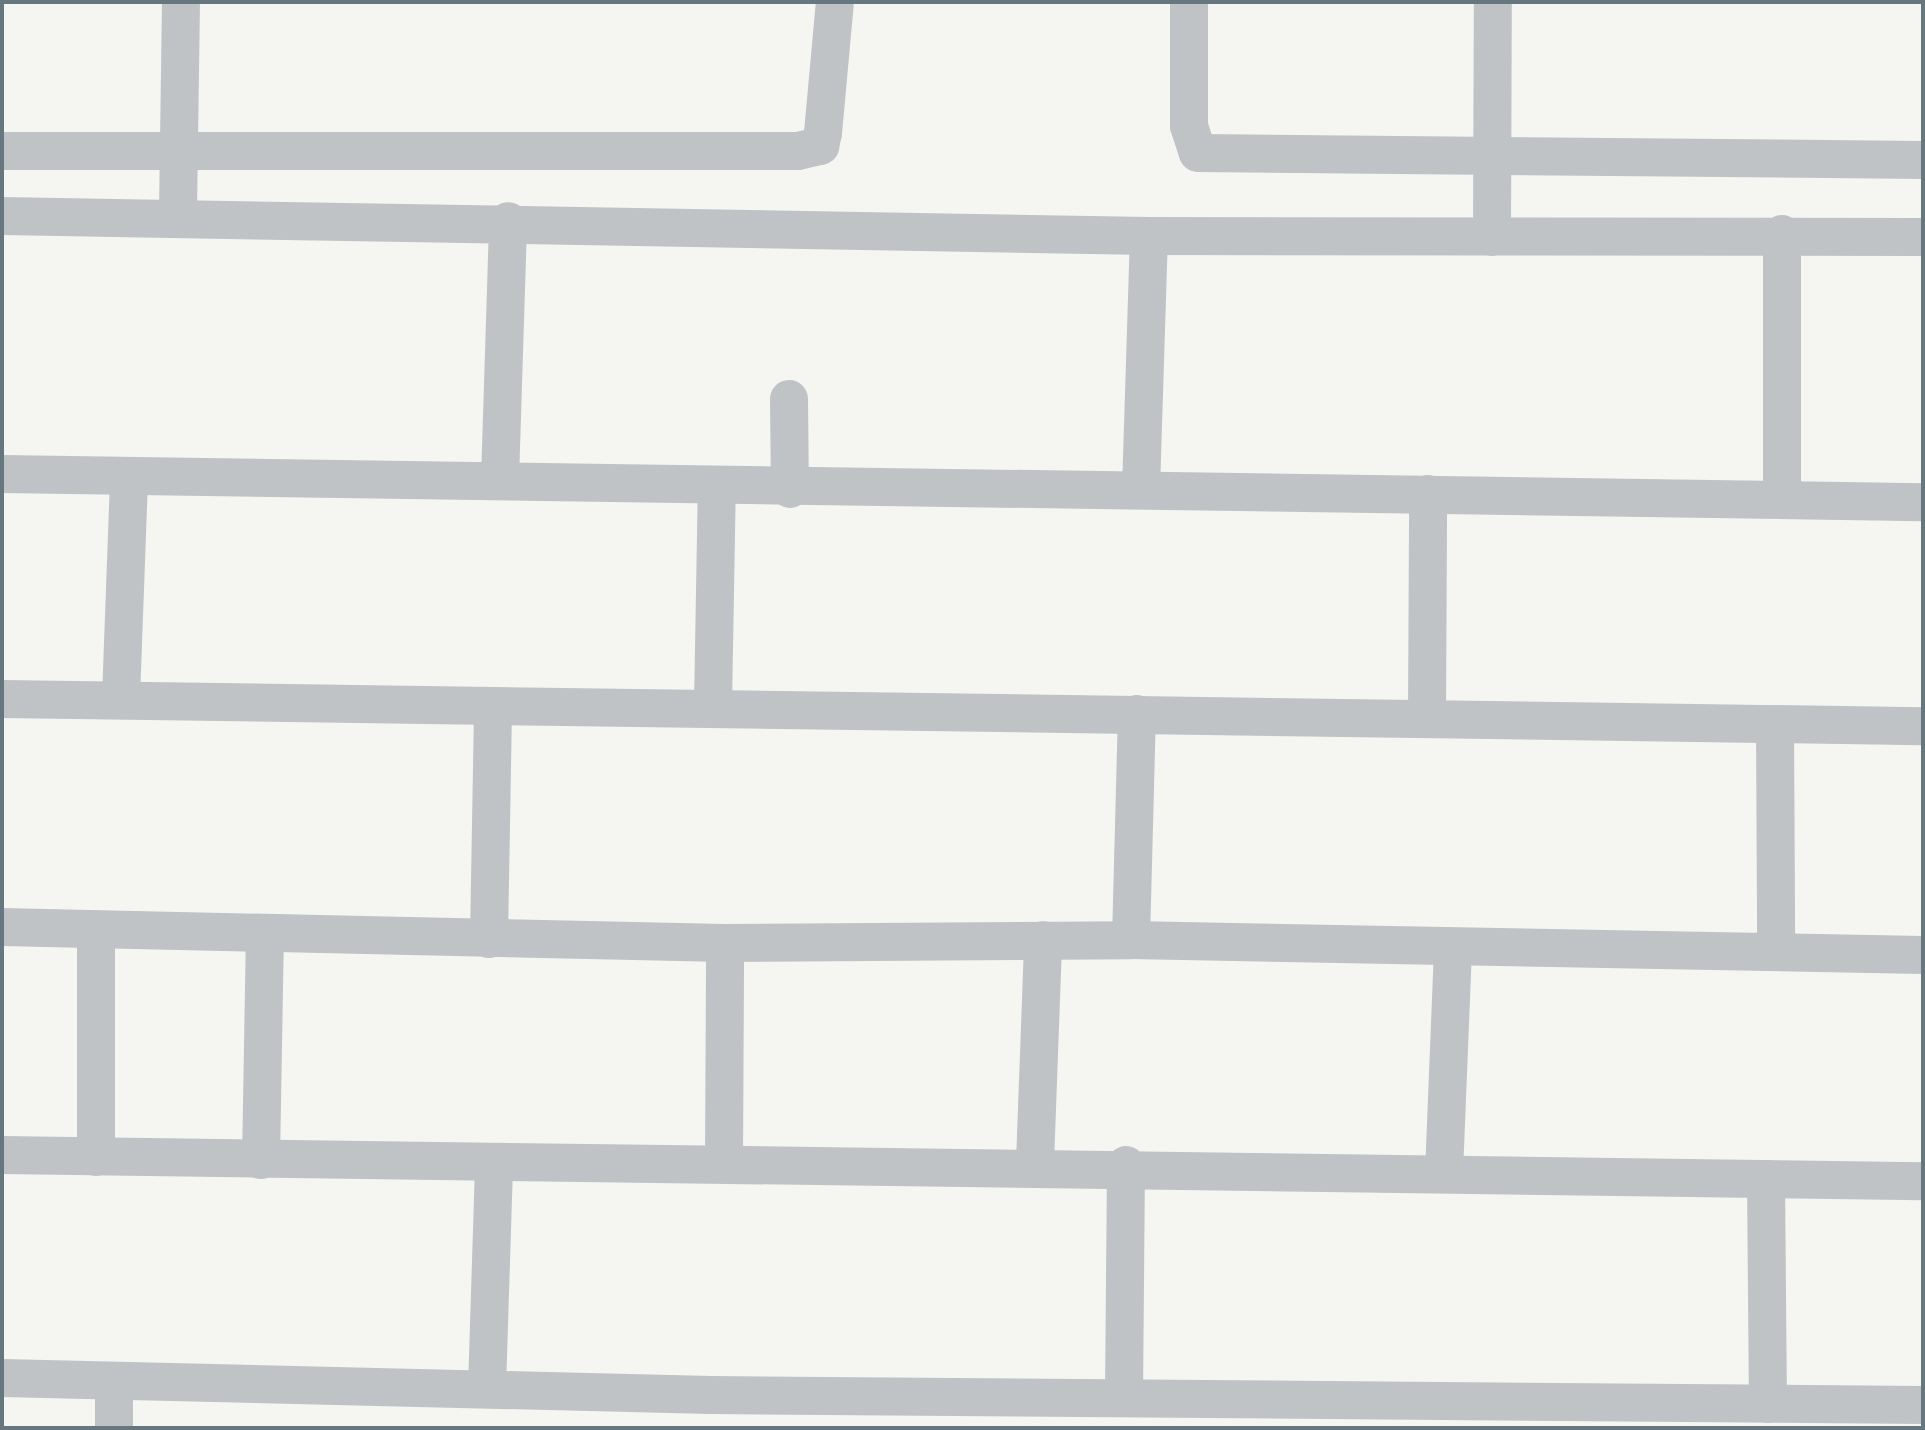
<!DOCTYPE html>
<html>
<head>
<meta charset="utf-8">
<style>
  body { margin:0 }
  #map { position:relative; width:1925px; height:1430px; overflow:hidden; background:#f5f5f2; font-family:"Titillium Web",sans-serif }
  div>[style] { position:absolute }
  .minor>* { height:38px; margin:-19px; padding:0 19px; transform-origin:19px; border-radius:19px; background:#bfc3c6 }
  span { translate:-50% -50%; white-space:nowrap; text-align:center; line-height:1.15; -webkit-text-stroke:8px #fff; paint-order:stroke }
  .frame { position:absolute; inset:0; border:4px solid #677780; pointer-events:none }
</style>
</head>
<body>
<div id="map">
  <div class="minor">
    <div style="left:1189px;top:2px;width:124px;rotate:90deg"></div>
    <div style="left:1189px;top:126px;width:28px;rotate:72deg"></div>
    <div style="left:1198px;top:153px;width:725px;rotate:0.55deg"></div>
    <div style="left:2px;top:151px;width:796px"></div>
    <div style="left:798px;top:151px;width:23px;rotate:-13deg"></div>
    <div style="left:820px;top:146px;width:13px;rotate:-77deg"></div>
    <div style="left:823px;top:133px;width:132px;rotate:-84.8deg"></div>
    <div style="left:178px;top:214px;width:212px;rotate:-89.2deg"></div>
    <div style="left:2px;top:216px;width:1147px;rotate:1deg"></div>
    <div style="left:1149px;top:236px;width:774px;rotate:0.07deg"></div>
    <div style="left:1782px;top:234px;width:266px;rotate:90deg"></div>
    <div style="left:1492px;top:237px;width:235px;rotate:-89.8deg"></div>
    <div style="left:789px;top:399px;width:90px;rotate:89.4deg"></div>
    <div style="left:2px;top:474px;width:1921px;rotate:0.84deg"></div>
    <div style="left:500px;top:480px;width:259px;rotate:-88.2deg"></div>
    <div style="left:1141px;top:489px;width:253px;rotate:-88.2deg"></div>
    <div style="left:121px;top:698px;width:220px;rotate:-87.9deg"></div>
    <div style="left:2px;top:699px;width:1921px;rotate:0.81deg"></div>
    <div style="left:713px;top:706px;width:219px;rotate:-89deg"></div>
    <div style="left:1427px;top:716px;width:222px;rotate:-89.7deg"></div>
    <div style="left:1775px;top:724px;width:228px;rotate:89.7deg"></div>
    <div style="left:2px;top:927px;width:723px;rotate:1.27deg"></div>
    <div style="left:725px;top:943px;width:406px;rotate:-0.4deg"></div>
    <div style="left:1131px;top:940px;width:792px;rotate:1.09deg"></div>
    <div style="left:96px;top:930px;width:227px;rotate:90deg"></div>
    <div style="left:489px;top:939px;width:232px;rotate:-89deg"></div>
    <div style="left:1131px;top:940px;width:226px;rotate:-88.5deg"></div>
    <div style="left:2px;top:1155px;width:1921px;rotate:0.78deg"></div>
    <div style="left:261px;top:1160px;width:226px;rotate:-89deg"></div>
    <div style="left:724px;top:1161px;width:218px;rotate:-89.7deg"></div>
    <div style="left:1035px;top:1163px;width:223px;rotate:-87.9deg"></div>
    <div style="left:1444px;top:1173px;width:225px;rotate:-87.7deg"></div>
    <div style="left:1766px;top:1179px;width:225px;rotate:89.5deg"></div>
    <div style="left:2px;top:1378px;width:709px;rotate:1.37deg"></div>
    <div style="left:711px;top:1395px;width:1212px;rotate:0.47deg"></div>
    <div style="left:114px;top:1382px;width:46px;rotate:90deg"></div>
    <div style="left:487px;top:1389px;width:225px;rotate:-88.2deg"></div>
    <div style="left:1124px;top:1395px;width:230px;rotate:-89.5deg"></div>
  </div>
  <div class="frame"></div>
</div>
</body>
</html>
